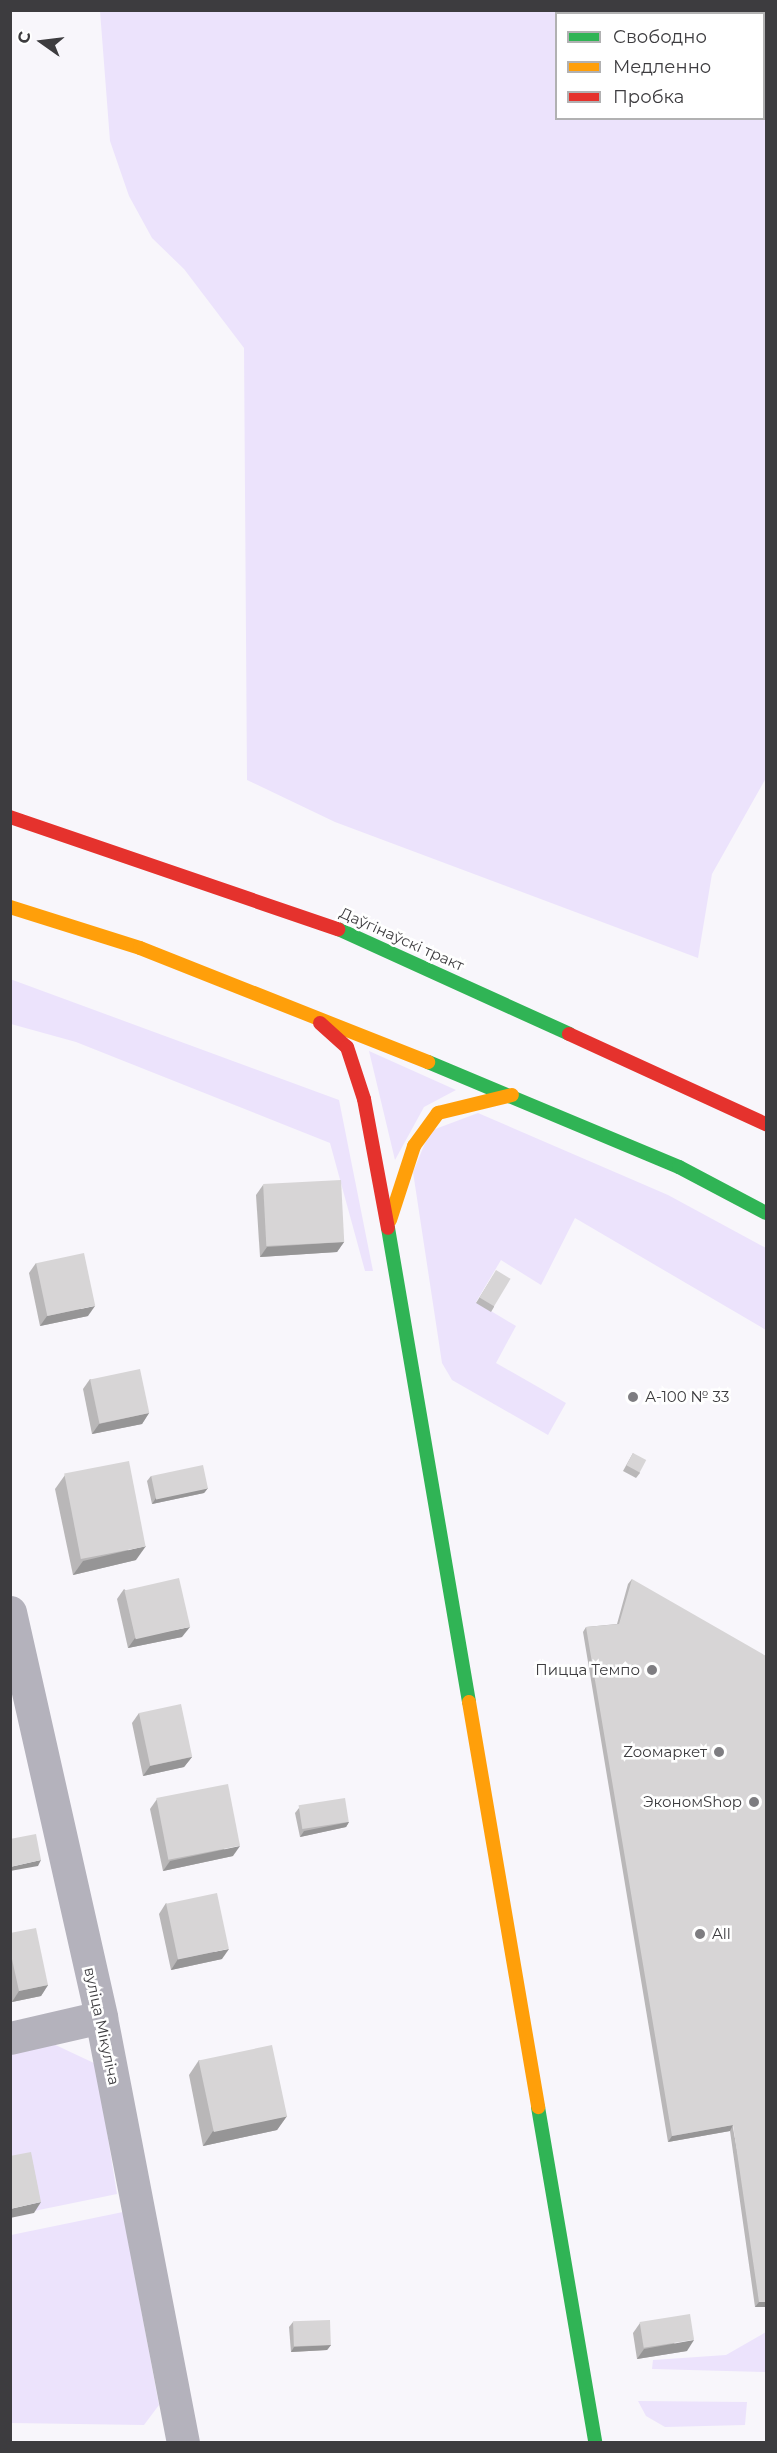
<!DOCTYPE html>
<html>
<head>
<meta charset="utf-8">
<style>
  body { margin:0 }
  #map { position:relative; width:777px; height:2453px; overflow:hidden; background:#f8f6fb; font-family:Montserrat,sans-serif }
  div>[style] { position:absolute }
  .green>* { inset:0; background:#ece3fc }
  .street>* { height:33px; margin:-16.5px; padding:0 16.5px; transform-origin:16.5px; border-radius:16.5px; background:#b4b2bc }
  .fast>* { height:14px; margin:-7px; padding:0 7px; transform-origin:7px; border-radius:7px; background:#30b455 }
  .slow>* { height:14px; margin:-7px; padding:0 7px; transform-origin:7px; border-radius:7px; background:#ff9f0a }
  .jam>* { height:14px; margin:-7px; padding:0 7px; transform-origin:7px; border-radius:7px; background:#e5322d }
  .wall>* { inset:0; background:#b9b7b8 }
  .shaded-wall>* { inset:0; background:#969596 }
  .building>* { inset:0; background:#d7d5d6; transform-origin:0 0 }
  .dots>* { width:16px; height:16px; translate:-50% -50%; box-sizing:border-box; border:3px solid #fff; border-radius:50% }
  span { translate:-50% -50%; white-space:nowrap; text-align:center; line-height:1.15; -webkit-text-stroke:5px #fff; paint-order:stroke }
  .street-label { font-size:15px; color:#3d3c3f }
  .poi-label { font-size:15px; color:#3d3c3f }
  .left { translate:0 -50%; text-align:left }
  .right { translate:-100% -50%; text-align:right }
  .frame { position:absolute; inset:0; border:12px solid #3d3c3f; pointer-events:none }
  .legend { position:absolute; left:555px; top:12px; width:210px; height:108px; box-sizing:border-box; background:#fff; border:2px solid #b1b1b2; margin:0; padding:8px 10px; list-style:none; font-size:18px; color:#3d3c3f }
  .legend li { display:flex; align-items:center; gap:12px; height:30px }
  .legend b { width:30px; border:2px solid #b1b1b2 }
  .north { position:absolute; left:12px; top:12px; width:60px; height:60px; -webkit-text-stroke:4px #fff; paint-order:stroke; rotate:284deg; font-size:16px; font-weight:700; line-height:24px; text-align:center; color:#3d3c3f }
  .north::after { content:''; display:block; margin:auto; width:21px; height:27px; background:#3d3c3f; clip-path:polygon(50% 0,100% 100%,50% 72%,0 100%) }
</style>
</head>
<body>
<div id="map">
  <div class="green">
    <div style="clip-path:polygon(evenodd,100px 11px,766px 11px,766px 778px,712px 874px,698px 958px,335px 822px,247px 780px,244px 348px,184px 269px,152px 238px,129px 196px,110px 141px,100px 11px,556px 14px,764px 14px,764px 118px,556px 118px,556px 14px)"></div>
    <div style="clip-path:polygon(10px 979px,339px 1100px,373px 1271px,365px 1271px,330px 1143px,76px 1042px,11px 1024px)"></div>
    <div style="clip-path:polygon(369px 1051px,456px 1090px,424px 1107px,395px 1160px)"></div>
    <div style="clip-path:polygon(478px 1113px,668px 1195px,766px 1248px,766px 1330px,575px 1218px,541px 1285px,501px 1260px,476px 1302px,516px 1326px,496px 1363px,566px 1403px,548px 1435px,452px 1380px,442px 1363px,413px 1172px,430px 1131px)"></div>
    <div style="clip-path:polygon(47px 2041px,96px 2064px,117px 2194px,34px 2211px,11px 2165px,10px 2049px)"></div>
    <div style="clip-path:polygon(123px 2212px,159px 2405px,144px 2425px,11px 2423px,11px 2235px)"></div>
    <div style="clip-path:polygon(766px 2332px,766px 2372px,652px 2369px,653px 2360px,726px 2355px)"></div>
    <div style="clip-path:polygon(638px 2401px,747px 2402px,745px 2425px,665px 2427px,646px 2416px)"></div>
  </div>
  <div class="street">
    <div style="left:10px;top:1612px;width:415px;rotate:77.3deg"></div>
    <div style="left:101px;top:2017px;width:433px;rotate:79.1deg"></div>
    <div style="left:10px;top:2038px;width:93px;rotate:-13deg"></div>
  </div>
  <div class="fast">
    <div style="left:338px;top:929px;width:254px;rotate:24.4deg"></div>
    <div style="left:428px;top:1062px;width:272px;rotate:22.7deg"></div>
    <div style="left:679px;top:1167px;width:98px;rotate:27.9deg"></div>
    <div style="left:388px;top:1228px;width:481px;rotate:80.3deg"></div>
    <div style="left:538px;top:2107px;width:340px;rotate:80.3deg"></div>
  </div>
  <div class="slow">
    <div style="left:10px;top:907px;width:136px;rotate:17.5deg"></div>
    <div style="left:140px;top:948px;width:310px;rotate:21.6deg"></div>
    <div style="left:390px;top:1220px;width:78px;rotate:-72deg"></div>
    <div style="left:414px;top:1146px;width:41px;rotate:-54deg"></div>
    <div style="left:438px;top:1113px;width:76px;rotate:-13.7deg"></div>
    <div style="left:469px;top:1702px;width:411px;rotate:80.3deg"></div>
  </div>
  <div class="jam">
    <div style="left:10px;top:817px;width:347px;rotate:18.9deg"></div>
    <div style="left:320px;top:1023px;width:36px;rotate:42deg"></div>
    <div style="left:347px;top:1047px;width:55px;rotate:71.9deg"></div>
    <div style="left:364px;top:1099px;width:131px;rotate:79.5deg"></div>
    <div style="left:569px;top:1034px;width:217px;rotate:24.6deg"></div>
  </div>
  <div class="wall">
    <div style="clip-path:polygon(263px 1185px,344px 1242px,337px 1252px,260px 1257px,256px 1195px)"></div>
    <div style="clip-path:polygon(36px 1263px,88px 1316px,40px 1326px,29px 1273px)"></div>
    <div style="clip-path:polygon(493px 1276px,494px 1307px,491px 1312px,476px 1303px)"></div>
    <div style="clip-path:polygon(90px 1379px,149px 1413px,142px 1424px,92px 1434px,83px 1389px)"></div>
    <div style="clip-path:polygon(633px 1453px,640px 1473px,636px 1478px,623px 1471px)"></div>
    <div style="clip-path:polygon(65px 1475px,136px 1560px,73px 1575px,55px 1489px)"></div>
    <div style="clip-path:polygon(151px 1476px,208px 1488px,204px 1493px,152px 1504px,147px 1481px)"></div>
    <div style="clip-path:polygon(632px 1579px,766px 2307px,755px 2307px,730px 2131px,668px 2142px,583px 1632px,586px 1627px,617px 1624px,628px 1584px)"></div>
    <div style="clip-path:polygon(124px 1589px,182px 1637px,128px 1648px,117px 1599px)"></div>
    <div style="clip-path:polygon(139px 1713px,192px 1757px,184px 1767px,143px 1776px,132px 1723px)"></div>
    <div style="clip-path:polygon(157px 1799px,233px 1856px,163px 1871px,150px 1809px)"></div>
    <div style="clip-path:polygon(299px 1808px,349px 1822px,346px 1827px,300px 1837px,295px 1813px)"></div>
    <div style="clip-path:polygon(166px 1903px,222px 1959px,171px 1970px,159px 1914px)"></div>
    <div style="clip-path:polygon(10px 1933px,48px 1985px,41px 1996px,12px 2002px,10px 1995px)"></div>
    <div style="clip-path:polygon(199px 2060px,287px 2116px,277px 2130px,203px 2146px,189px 2075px)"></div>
    <div style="clip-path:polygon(293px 2322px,331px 2345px,327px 2350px,291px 2352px,289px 2327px)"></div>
    <div style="clip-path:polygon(640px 2323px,687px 2351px,637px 2359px,633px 2333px)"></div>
  </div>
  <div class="shaded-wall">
    <div style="clip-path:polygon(344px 1242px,337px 1252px,260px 1257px,267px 1247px)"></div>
    <div style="clip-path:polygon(95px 1306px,88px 1316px,40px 1326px,47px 1316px)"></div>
    <div style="clip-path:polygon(149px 1413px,142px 1424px,92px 1434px,99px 1424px)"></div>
    <div style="clip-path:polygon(208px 1488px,204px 1493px,152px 1504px,156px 1498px)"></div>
    <div style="clip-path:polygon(146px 1546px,136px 1560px,73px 1575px,83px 1561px)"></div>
    <div style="clip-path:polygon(190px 1627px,182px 1637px,128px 1648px,135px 1638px)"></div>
    <div style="clip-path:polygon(192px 1757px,184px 1767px,143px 1776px,150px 1766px)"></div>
    <div style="clip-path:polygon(349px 1822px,346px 1827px,300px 1837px,304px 1831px)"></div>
    <div style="clip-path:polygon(240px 1846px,233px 1856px,163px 1871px,170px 1861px)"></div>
    <div style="clip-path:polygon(41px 1860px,38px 1866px,10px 1871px,10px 1867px)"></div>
    <div style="clip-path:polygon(229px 1949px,222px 1959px,171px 1970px,178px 1959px)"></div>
    <div style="clip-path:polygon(48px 1985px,41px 1996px,12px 2002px,19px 1991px)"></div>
    <div style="clip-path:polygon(287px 2116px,277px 2130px,203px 2146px,213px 2131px)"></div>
    <div style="clip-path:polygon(733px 2125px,730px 2131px,668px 2142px,672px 2136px)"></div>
    <div style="clip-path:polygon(41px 2202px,34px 2213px,10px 2218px,10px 2209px)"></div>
    <div style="clip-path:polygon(759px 2302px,766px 2302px,766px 2307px,755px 2307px)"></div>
    <div style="clip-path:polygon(694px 2340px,687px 2351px,637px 2359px,644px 2349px)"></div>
    <div style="clip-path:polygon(331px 2345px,327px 2350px,291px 2352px,294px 2347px)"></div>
  </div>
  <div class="building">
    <div style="left:341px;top:1180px;width:62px;height:78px;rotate:87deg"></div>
    <div style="left:84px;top:1253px;width:54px;height:49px;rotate:78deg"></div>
    <div style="left:496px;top:1270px;width:17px;height:32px;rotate:31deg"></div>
    <div style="left:140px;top:1369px;width:45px;height:51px;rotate:78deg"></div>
    <div style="left:633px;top:1453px;width:15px;height:14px;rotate:28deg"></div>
    <div style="left:129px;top:1461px;width:87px;height:66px;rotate:79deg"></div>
    <div style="left:203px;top:1465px;width:24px;height:53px;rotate:78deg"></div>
    <div style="left:179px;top:1578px;width:50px;height:56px;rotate:77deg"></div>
    <div style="clip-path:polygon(632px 1579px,766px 1656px,766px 2302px,759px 2302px,733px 2125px,672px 2136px,586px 1627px,619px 1624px)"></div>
    <div style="left:181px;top:1704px;width:54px;height:43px;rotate:78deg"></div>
    <div style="left:228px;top:1784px;width:63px;height:73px;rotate:79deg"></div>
    <div style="left:345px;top:1798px;width:24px;height:47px;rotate:81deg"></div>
    <div style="clip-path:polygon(36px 1834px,41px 1860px,10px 1867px,10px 1839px)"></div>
    <div style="left:217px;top:1893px;width:57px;height:52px;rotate:78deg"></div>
    <div style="clip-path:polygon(36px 1928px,48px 1985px,19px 1991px,10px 1950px,10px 1933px)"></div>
    <div style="left:272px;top:2045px;width:73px;height:75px;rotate:78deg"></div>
    <div style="clip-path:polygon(31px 2152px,41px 2202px,10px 2209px,10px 2156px)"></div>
    <div style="left:690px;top:2314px;width:26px;height:51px;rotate:81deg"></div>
    <div style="left:330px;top:2320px;width:25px;height:37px;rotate:88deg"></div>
  </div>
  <div class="dots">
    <div style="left:633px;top:1397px;background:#7e7d81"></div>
    <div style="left:652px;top:1670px;background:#7e7d81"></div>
    <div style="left:719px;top:1752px;background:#7e7d81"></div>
    <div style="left:754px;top:1802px;background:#7e7d81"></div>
    <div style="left:700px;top:1934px;background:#7e7d81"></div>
  </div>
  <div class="street-label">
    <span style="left:402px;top:939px;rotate:24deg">Даўгінаўскі тракт</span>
    <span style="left:102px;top:2026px;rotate:78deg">вуліца Мікуліча</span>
  </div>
  <div class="poi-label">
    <span class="left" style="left:645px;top:1397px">А-100 № 33</span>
    <span class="right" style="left:640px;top:1670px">Пицца Темпо</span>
    <span class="right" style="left:707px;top:1752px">Zooмаркет</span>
    <span class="right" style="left:742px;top:1802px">ЭкономShop</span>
    <span class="left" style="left:712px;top:1934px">All</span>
  </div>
  <div class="frame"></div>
  <ul class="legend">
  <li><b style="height:8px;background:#30b455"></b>Свободно</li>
  <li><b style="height:8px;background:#ff9f0a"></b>Медленно</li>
  <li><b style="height:8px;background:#e5322d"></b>Пробка</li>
  </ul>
  <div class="north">С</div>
</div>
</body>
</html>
